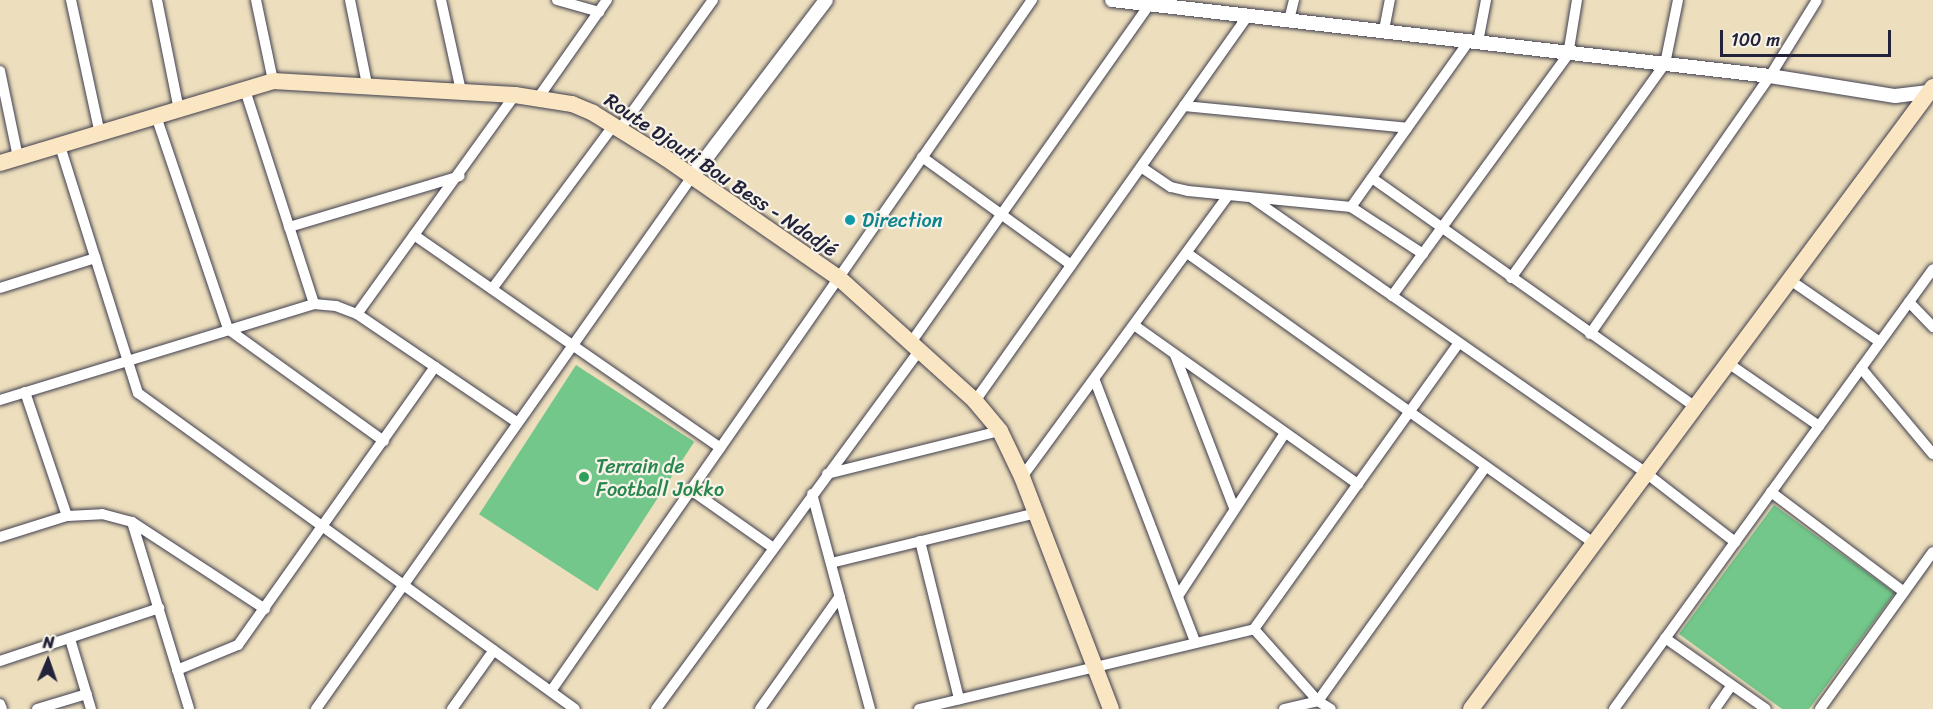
<!DOCTYPE html>
<html>
<head>
<meta charset="utf-8">
<style>
  body { margin:0 }
  #map { position:relative; width:1933px; height:709px; overflow:hidden; background:#eddfbd; font-family:Sriracha,sans-serif }
  div>[style] { position:absolute }
  .green>* { inset:0; background:#74c78b; transform-origin:0 0 }
  .roads { filter:drop-shadow(0 0 2px #403e4e) drop-shadow(0 0 2px #403e4e) }
  .minor>* { height:10px; margin:-5px; padding:0 5px; transform-origin:5px; border-radius:5px; background:#fff }
  .tertiary>* { height:14px; margin:-7px; padding:0 7px; transform-origin:7px; border-radius:7px; background:#fff }
  .secondary>* { height:16px; margin:-8px; padding:0 8px; transform-origin:8px; border-radius:8px; background:#fbe6c3 }
  .dots>* { width:16px; height:16px; translate:-50% -50%; box-sizing:border-box; border:3px solid #f7f3e8; border-radius:50% }
  span { translate:-50% -50%; white-space:nowrap; text-align:center; line-height:1.15; -webkit-text-stroke:4.5px #f7f3e8; paint-order:stroke }
  .street-label { font-size:20px; color:#22223b }
  .culture-label { font-size:20px; color:#0d838f }
  .left { translate:0 -50%; text-align:left }
  .leisure-label { font-size:20px; color:#27864d }
  .north { position:absolute; left:18px; top:631px; width:60px; height:60px; -webkit-text-stroke:4px #f7f3e8; paint-order:stroke; rotate:2deg; font-size:16px; font-weight:700; line-height:24px; text-align:center; color:#22223b }
  .north::after { content:''; display:block; margin:auto; width:21px; height:27px; background:#22223b; clip-path:polygon(50% 0,100% 100%,50% 72%,0 100%) }
  .scale { position:absolute; left:1720px; top:30px; width:171px; height:27px; box-sizing:border-box; border:3px solid #22223b; border-top:0; padding-left:8px; font-size:18px; line-height:21px; white-space:nowrap; color:#22223b; -webkit-text-stroke:4px #f7f3e8; paint-order:stroke }
</style>
</head>
<body>
<div id="map">
  <div class="green">
    <div style="left:576px;top:365px;width:141px;height:178px;rotate:33deg"></div>
    <div style="clip-path:polygon(1774px 505px,1895px 593px,1809px 709px,1782px 709px,1679px 634px)"></div>
  </div>
  <div class="roads">
    <div class="minor">
      <div style="left:71px;top:0;width:137px;rotate:77.8deg"></div>
      <div style="left:157px;top:0;width:112px;rotate:78.7deg"></div>
      <div style="left:256px;top:0;width:83px;rotate:78.1deg"></div>
      <div style="left:350px;top:0;width:86px;rotate:78.6deg"></div>
      <div style="left:441px;top:0;width:93px;rotate:77.6deg"></div>
      <div style="left:557px;top:0;width:44px;rotate:15.9deg"></div>
      <div style="left:1289px;top:20px;width:21px;rotate:-76deg"></div>
      <div style="left:1384px;top:30px;width:31px;rotate:-79deg"></div>
      <div style="left:1478px;top:42px;width:43px;rotate:-79.2deg"></div>
      <div style="left:0;top:71px;width:88px;rotate:78.2deg"></div>
      <div style="left:245px;top:90px;width:225px;rotate:72.1deg"></div>
      <div style="left:538px;top:98px;width:120px;rotate:-54.9deg"></div>
      <div style="left:1184px;top:106px;width:224px;rotate:5.6deg"></div>
      <div style="left:156px;top:116px;width:225px;rotate:71.3deg"></div>
      <div style="left:228px;top:329px;width:192px;rotate:35.7deg"></div>
      <div style="left:620px;top:129px;width:159px;rotate:-54.2deg"></div>
      <div style="left:60px;top:146px;width:259px;rotate:72.5deg"></div>
      <div style="left:138px;top:393px;width:539px;rotate:35.87deg"></div>
      <div style="left:922px;top:157px;width:184px;rotate:35.9deg"></div>
      <div style="left:1141px;top:167px;width:36px;rotate:34deg"></div>
      <div style="left:1171px;top:187px;width:17px;rotate:13deg"></div>
      <div style="left:1188px;top:191px;width:164px;rotate:5.6deg"></div>
      <div style="left:1351px;top:207px;width:86px;rotate:33.1deg"></div>
      <div style="left:1372px;top:178px;width:397px;rotate:35.3deg"></div>
      <div style="left:1252px;top:198px;width:480px;rotate:34.9deg"></div>
      <div style="left:1646px;top:473px;width:113px;rotate:37.8deg"></div>
      <div style="left:1351px;top:207px;width:204px;rotate:-54.6deg"></div>
      <div style="left:289px;top:227px;width:178px;rotate:-16.6deg"></div>
      <div style="left:414px;top:235px;width:373px;rotate:34.8deg"></div>
      <div style="left:1187px;top:253px;width:500px;rotate:35.5deg"></div>
      <div style="left:1511px;top:278px;width:264px;rotate:-54.3deg"></div>
      <div style="left:1665px;top:64px;width:65px;rotate:-78.5deg"></div>
      <div style="left:1790px;top:280px;width:109px;rotate:34.6deg"></div>
      <div style="left:0;top:288px;width:100px;rotate:-17.5deg"></div>
      <div style="left:492px;top:289px;width:204px;rotate:-53.4deg"></div>
      <div style="left:1392px;top:296px;width:298px;rotate:-53.9deg"></div>
      <div style="left:1568px;top:55px;width:56px;rotate:-80.7deg"></div>
      <div style="left:1909px;top:302px;width:35px;rotate:46deg"></div>
      <div style="left:357px;top:314px;width:270px;rotate:-54.2deg"></div>
      <div style="left:1134px;top:325px;width:275px;rotate:35.4deg"></div>
      <div style="left:1590px;top:334px;width:315px;rotate:-55.1deg"></div>
      <div style="left:1770px;top:76px;width:89px;rotate:-58.3deg"></div>
      <div style="left:912px;top:341px;width:411px;rotate:-54.8deg"></div>
      <div style="left:1175px;top:355px;width:164px;rotate:68.9deg"></div>
      <div style="left:1728px;top:363px;width:111px;rotate:34.7deg"></div>
      <div style="left:1861px;top:368px;width:112px;rotate:50.1deg"></div>
      <div style="left:1095px;top:381px;width:279px;rotate:69deg"></div>
      <div style="left:25px;top:392px;width:131px;rotate:71.3deg"></div>
      <div style="left:0;top:400px;width:328px;rotate:-17deg"></div>
      <div style="left:314px;top:304px;width:22px;rotate:5deg"></div>
      <div style="left:336px;top:306px;width:22px;rotate:21deg"></div>
      <div style="left:357px;top:314px;width:194px;rotate:34.1deg"></div>
      <div style="left:975px;top:401px;width:472px;rotate:-54.7deg"></div>
      <div style="left:827px;top:474px;width:178px;rotate:-14deg"></div>
      <div style="left:1022px;top:477px;width:348px;rotate:-53.8deg"></div>
      <div style="left:691px;top:490px;width:99px;rotate:35.1deg"></div>
      <div style="left:1771px;top:492px;width:166px;rotate:36.9deg"></div>
      <div style="left:812px;top:494px;width:223px;rotate:74.9deg"></div>
      <div style="left:132px;top:522px;width:195px;rotate:73deg"></div>
      <div style="left:0;top:537px;width:70px;rotate:-17.4deg"></div>
      <div style="left:67px;top:516px;width:35px;rotate:-3deg"></div>
      <div style="left:102px;top:514px;width:31px;rotate:15deg"></div>
      <div style="left:132px;top:522px;width:159px;rotate:33.2deg"></div>
      <div style="left:920px;top:541px;width:163px;rotate:76.1deg"></div>
      <div style="left:831px;top:563px;width:211px;rotate:-13.7deg"></div>
      <div style="left:1178px;top:596px;width:195px;rotate:-56.7deg"></div>
      <div style="left:1254px;top:629px;width:96px;rotate:48.4deg"></div>
      <div style="left:1318px;top:701px;width:15px;rotate:32deg"></div>
      <div style="left:1665px;top:638px;width:123px;rotate:35.1deg"></div>
      <div style="left:70px;top:639px;width:73px;rotate:73.3deg"></div>
      <div style="left:0;top:661px;width:168px;rotate:-18.4deg"></div>
      <div style="left:177px;top:670px;width:66px;rotate:-22.3deg"></div>
      <div style="left:238px;top:645px;width:341px;rotate:-54.7deg"></div>
      <div style="left:551px;top:691px;width:842px;rotate:-55.16deg"></div>
      <div style="left:0;top:704px;width:5px;rotate:68deg"></div>
      <div style="left:37px;top:709px;width:52px;rotate:-16.7deg"></div>
      <div style="left:316px;top:709px;width:650px;rotate:-54.77deg"></div>
      <div style="left:452px;top:709px;width:72px;rotate:-54.6deg"></div>
      <div style="left:656px;top:709px;width:446px;rotate:-53.7deg"></div>
      <div style="left:760px;top:709px;width:138px;rotate:-54.7deg"></div>
      <div style="left:919px;top:709px;width:344px;rotate:-13.4deg"></div>
      <div style="left:1254px;top:629px;width:350px;rotate:-54.4deg"></div>
      <div style="left:1284px;top:709px;width:35px;rotate:-13deg"></div>
      <div style="left:1318px;top:701px;width:287px;rotate:-54.4deg"></div>
      <div style="left:1614px;top:709px;width:543px;rotate:-54.06deg"></div>
      <div style="left:1715px;top:709px;width:29px;rotate:-55deg"></div>
      <div style="left:1820px;top:709px;width:193px;rotate:-54.3deg"></div>
    </div>
    <div class="tertiary">
      <div style="left:1112px;top:0;width:662px;rotate:6.59deg"></div>
      <div style="left:1770px;top:76px;width:127px;rotate:9.1deg"></div>
      <div style="left:1895px;top:96px;width:34px;rotate:-7deg"></div>
      <div style="left:691px;top:178px;width:223px;rotate:-52.8deg"></div>
    </div>
    <div class="secondary">
      <div style="left:0;top:163px;width:285px;rotate:-16.7deg"></div>
      <div style="left:273px;top:81px;width:242px;rotate:3.3deg"></div>
      <div style="left:515px;top:95px;width:58px;rotate:9deg"></div>
      <div style="left:572px;top:104px;width:23px;rotate:23deg"></div>
      <div style="left:593px;top:113px;width:84px;rotate:31.8deg"></div>
      <div style="left:664px;top:157px;width:213px;rotate:34.7deg"></div>
      <div style="left:839px;top:278px;width:183px;rotate:42.1deg"></div>
      <div style="left:975px;top:401px;width:39px;rotate:50deg"></div>
      <div style="left:1000px;top:431px;width:51px;rotate:64.4deg"></div>
      <div style="left:1022px;top:477px;width:248px;rotate:69deg"></div>
      <div style="left:1471px;top:709px;width:775px;rotate:-53.4deg"></div>
    </div>
  </div>
  <div class="dots">
    <div style="left:850px;top:220px;background:#0f9aa8"></div>
    <div style="left:584px;top:477px;background:#2e9e5b"></div>
  </div>
  <div class="street-label">
    <span style="left:721px;top:175px;rotate:34deg">Route Djouti Bou Bess - Ndadjé</span>
  </div>
  <div class="culture-label">
    <span class="left" style="left:862px;top:220px">Direction</span>
  </div>
  <div class="leisure-label">
    <span class="left" style="left:596px;top:478px">Terrain de<br>Football Jokko</span>
  </div>
  <div class="north">N</div>
  <div class="scale">100 m</div>
</div>
</body>
</html>
